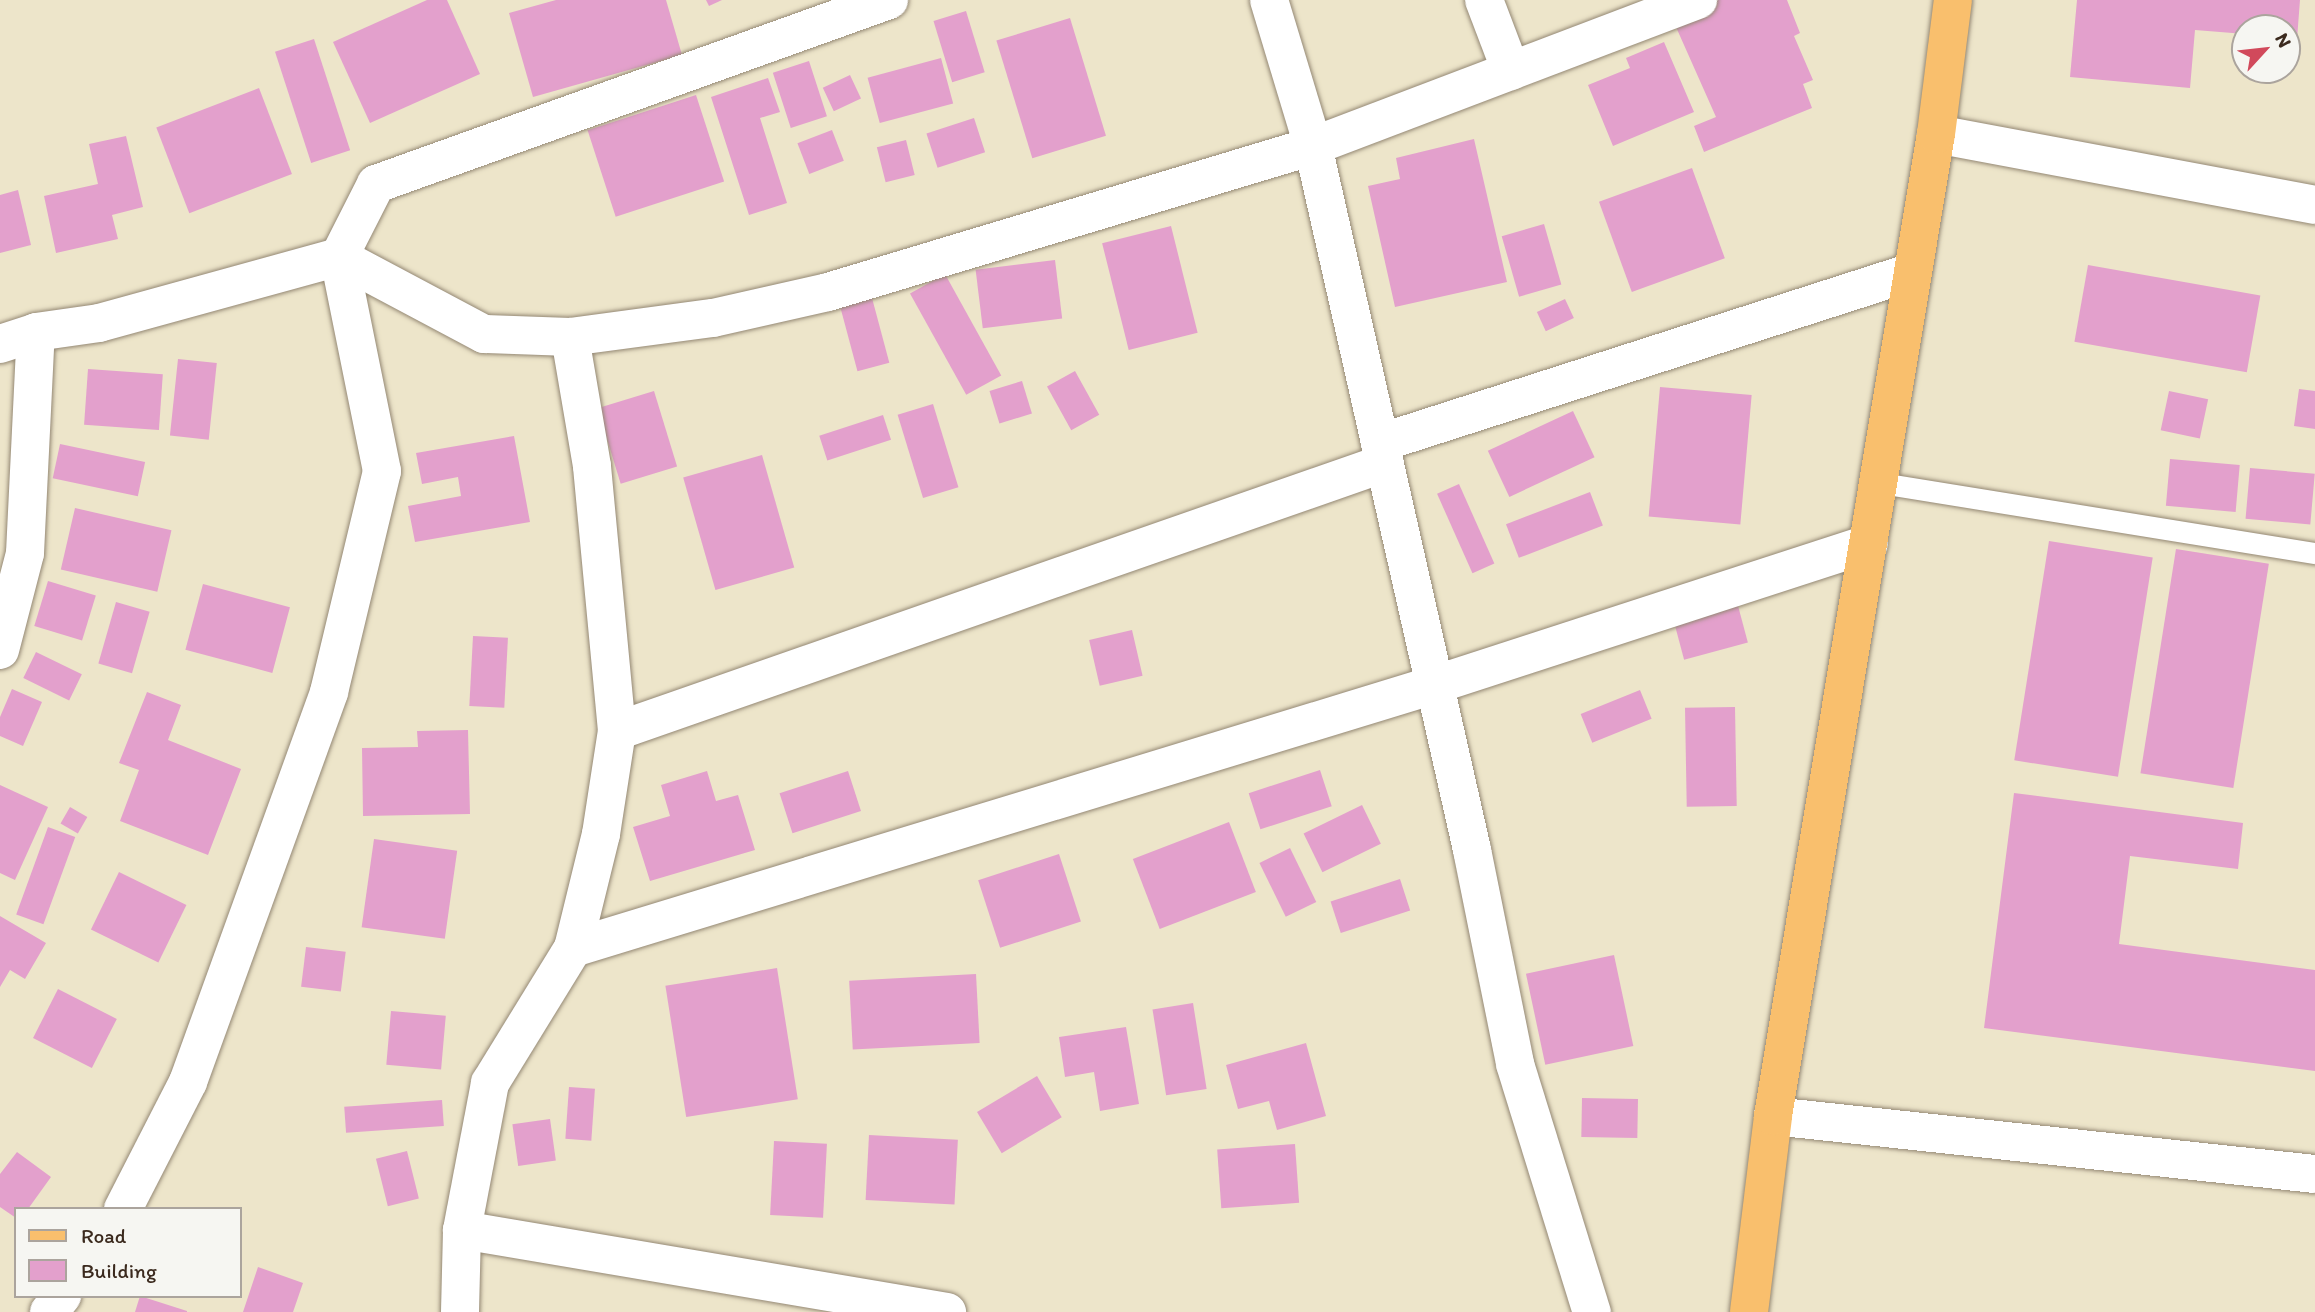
<!DOCTYPE html>
<html>
<head>
<meta charset="utf-8">
<style>
  body { margin:0 }
  #map { position:relative; width:2315px; height:1312px; overflow:hidden; background:#ede5ca; font-family:Itim,sans-serif }
  div>[style] { position:absolute }
  .building>* { inset:0; background:#e3a0cc; transform-origin:0 0 }
  .roads { filter:drop-shadow(0 0 2px #948874) drop-shadow(0 0 2px #948874) }
  .lane>* { height:21px; margin:-10.5px; padding:0 10.5px; transform-origin:10.5px; border-radius:10.5px; background:#fff }
  .street>* { height:38px; margin:-19px; padding:0 19px; transform-origin:19px; border-radius:19px; background:#fff }
  .primary>* { height:38px; margin:-19px; padding:0 19px; transform-origin:19px; border-radius:19px; background:#f9bf6d }
  span { translate:-50% -50%; white-space:nowrap; text-align:center; line-height:1.15; -webkit-text-stroke:6px #f6f6f2; paint-order:stroke }
  .legend { position:absolute; left:14px; top:1207px; width:228px; height:91px; box-sizing:border-box; background:#f6f6f2; border:2px solid #aba49d; margin:0; padding:9px 12px; list-style:none; font-size:21px; color:#3b2a1e }
  .legend li { display:flex; align-items:center; gap:14px; height:35px }
  .legend b { width:35px; border:2px solid #aba49d }
  .north { position:absolute; left:2231px; top:14px; width:70px; height:70px; box-sizing:border-box; background:#f6f6f2; border:2px solid #aba49d; border-radius:50%; rotate:63deg; font-size:19px; font-weight:700; line-height:28px; text-align:center; color:#3b2a1e }
  .north::after { content:''; display:block; margin:auto; width:24px; height:32px; background:#d1495b; clip-path:polygon(50% 0,100% 100%,50% 72%,0 100%) }
</style>
</head>
<body>
<div id="map">
  <div class="building">
    <div style="clip-path:polygon(427px 0,447px 0,480px 74px,370px 123px,333px 42px)"></div>
    <div style="clip-path:polygon(556px 0,666px 0,682px 55px,533px 97px,509px 13px)"></div>
    <div style="clip-path:polygon(706px 0,722px 0,709px 6px)"></div>
    <div style="clip-path:polygon(1718px 0,1787px 0,1800px 33px,1794px 36px,1813px 80px,1803px 84px,1812px 108px,1704px 152px,1694px 126px,1716px 117px,1672px 18px)"></div>
    <div style="clip-path:polygon(2077px 0,2300px 0,2297px 39px,2287px 38px,2287px 28px,2245px 28px,2245px 34px,2195px 30px,2190px 88px,2070px 77px)"></div>
    <div style="left:966px;top:11px;width:64px;height:34px;rotate:73deg"></div>
    <div style="left:1070px;top:18px;width:123px;height:77px;rotate:73deg"></div>
    <div style="left:314px;top:39px;width:117px;height:41px;rotate:72deg"></div>
    <div style="clip-path:polygon(1664px 42px,1694px 112px,1613px 146px,1588px 85px,1630px 68px,1626px 58px)"></div>
    <div style="left:941px;top:58px;width:47px;height:76px;rotate:75deg"></div>
    <div style="left:809px;top:61px;width:58px;height:38px;rotate:72deg"></div>
    <div style="left:850px;top:75px;width:26px;height:30px;rotate:65deg"></div>
    <div style="clip-path:polygon(768px 78px,780px 112px,760px 118px,787px 203px,749px 215px,711px 97px)"></div>
    <div style="left:259px;top:88px;width:92px;height:110px;rotate:69deg"></div>
    <div style="left:696px;top:95px;width:91px;height:114px;rotate:72deg"></div>
    <div style="left:974px;top:118px;width:36px;height:50px;rotate:72deg"></div>
    <div style="left:832px;top:130px;width:33px;height:37px;rotate:69deg"></div>
    <div style="clip-path:polygon(126px 136px,143px 207px,112px 215px,118px 239px,56px 253px,44px 196px,98px 184px,89px 144px)"></div>
    <div style="clip-path:polygon(1474px 139px,1507px 282px,1395px 307px,1368px 186px,1400px 179px,1396px 158px)"></div>
    <div style="left:906px;top:140px;width:36px;height:30px;rotate:76deg"></div>
    <div style="left:1692px;top:168px;width:96px;height:99px;rotate:70deg"></div>
    <div style="clip-path:polygon(18px 190px,31px 245px,0 253px,0 195px)"></div>
    <div style="left:1544px;top:224px;width:63px;height:44px;rotate:74deg"></div>
    <div style="left:1171px;top:226px;width:110px;height:71px;rotate:76deg"></div>
    <div style="left:1055px;top:260px;width:59px;height:80px;rotate:83deg"></div>
    <div style="left:2088px;top:265px;width:175px;height:78px;rotate:10deg"></div>
    <div style="left:945px;top:274px;width:116px;height:40px;rotate:61deg"></div>
    <div style="left:872px;top:298px;width:67px;height:33px;rotate:75deg"></div>
    <div style="left:1565px;top:299px;width:21px;height:31px;rotate:65deg"></div>
    <div style="left:178px;top:359px;width:39px;height:77px;rotate:6deg"></div>
    <div style="left:88px;top:369px;width:75px;height:56px;rotate:4deg"></div>
    <div style="left:1075px;top:371px;width:50px;height:32px;rotate:61deg"></div>
    <div style="left:1022px;top:381px;width:34px;height:34px;rotate:73deg"></div>
    <div style="left:1660px;top:387px;width:92px;height:130px;rotate:5deg"></div>
    <div style="clip-path:polygon(2299px 389px,2315px 391px,2315px 429px,2294px 426px)"></div>
    <div style="left:654px;top:391px;width:79px;height:59px;rotate:73deg"></div>
    <div style="left:2169px;top:391px;width:40px;height:40px;rotate:12deg"></div>
    <div style="left:933px;top:404px;width:87px;height:37px;rotate:73deg"></div>
    <div style="left:1573px;top:411px;width:51px;height:94px;rotate:65deg"></div>
    <div style="left:883px;top:415px;width:26px;height:67px;rotate:72deg"></div>
    <div style="clip-path:polygon(514px 436px,530px 522px,415px 542px,408px 506px,461px 496px,458px 477px,422px 484px,416px 453px)"></div>
    <div style="left:60px;top:444px;width:87px;height:35px;rotate:12deg"></div>
    <div style="left:762px;top:455px;width:117px;height:82px;rotate:74deg"></div>
    <div style="left:2170px;top:459px;width:70px;height:47px;rotate:5deg"></div>
    <div style="left:2250px;top:468px;width:65px;height:51px;rotate:5deg"></div>
    <div style="left:1459px;top:484px;width:87px;height:24px;rotate:66deg"></div>
    <div style="left:1590px;top:492px;width:36px;height:90px;rotate:69deg"></div>
    <div style="left:75px;top:508px;width:99px;height:63px;rotate:13deg"></div>
    <div style="left:2049px;top:541px;width:105px;height:222px;rotate:9deg"></div>
    <div style="left:2176px;top:549px;width:94px;height:227px;rotate:9deg"></div>
    <div style="left:48px;top:581px;width:50px;height:47px;rotate:17deg"></div>
    <div style="left:203px;top:584px;width:90px;height:68px;rotate:15deg"></div>
    <div style="left:116px;top:602px;width:35px;height:64px;rotate:16deg"></div>
    <div style="left:1737px;top:602px;width:42px;height:66px;rotate:75deg"></div>
    <div style="left:1132px;top:630px;width:47px;height:44px;rotate:77deg"></div>
    <div style="left:473px;top:636px;width:35px;height:70px;rotate:3deg"></div>
    <div style="left:36px;top:652px;width:51px;height:29px;rotate:26deg"></div>
    <div style="clip-path:polygon(12px 689px,42px 702px,23px 746px,0 736px,0 717px)"></div>
    <div style="left:1640px;top:690px;width:31px;height:64px;rotate:68deg"></div>
    <div style="clip-path:polygon(147px 692px,181px 705px,168px 740px,241px 769px,208px 855px,120px 821px,139px 770px,119px 763px)"></div>
    <div style="left:1735px;top:707px;width:99px;height:50px;rotate:89deg"></div>
    <div style="clip-path:polygon(468px 730px,470px 814px,363px 816px,362px 748px,418px 747px,417px 731px)"></div>
    <div style="left:1320px;top:770px;width:38px;height:75px;rotate:72deg"></div>
    <div style="clip-path:polygon(707px 771px,716px 801px,738px 795px,755px 850px,650px 881px,633px 827px,670px 816px,661px 785px)"></div>
    <div style="left:848px;top:771px;width:42px;height:72px;rotate:72deg"></div>
    <div style="clip-path:polygon(0 785px,48px 807px,15px 880px,0 873px)"></div>
    <div style="clip-path:polygon(2014px 793px,2243px 823px,2238px 869px,2130px 856px,2119px 944px,2315px 970px,2315px 1071px,1984px 1028px)"></div>
    <div style="left:1362px;top:805px;width:43px;height:65px;rotate:64deg"></div>
    <div style="left:70px;top:807px;width:20px;height:19px;rotate:30deg"></div>
    <div style="left:1229px;top:822px;width:75px;height:103px;rotate:69deg"></div>
    <div style="left:48px;top:827px;width:29px;height:93px;rotate:20deg"></div>
    <div style="left:374px;top:839px;width:84px;height:89px;rotate:8deg"></div>
    <div style="left:1290px;top:848px;width:60px;height:34px;rotate:64deg"></div>
    <div style="left:1059px;top:854px;width:71px;height:85px;rotate:72deg"></div>
    <div style="left:119px;top:872px;width:75px;height:64px;rotate:26deg"></div>
    <div style="left:1400px;top:879px;width:33px;height:73px;rotate:72deg"></div>
    <div style="clip-path:polygon(0 916px,46px 943px,25px 979px,10px 970px,0 987px)"></div>
    <div style="left:306px;top:947px;width:40px;height:40px;rotate:7deg"></div>
    <div style="left:1614px;top:955px;width:93px;height:90px;rotate:78deg"></div>
    <div style="left:777px;top:968px;width:133px;height:113px;rotate:81deg"></div>
    <div style="left:976px;top:974px;width:69px;height:127px;rotate:87deg"></div>
    <div style="left:58px;top:989px;width:66px;height:55px;rotate:27deg"></div>
    <div style="left:1193px;top:1003px;width:87px;height:41px;rotate:81deg"></div>
    <div style="left:391px;top:1011px;width:55px;height:54px;rotate:5deg"></div>
    <div style="clip-path:polygon(1126px 1027px,1139px 1104px,1100px 1111px,1094px 1072px,1065px 1077px,1059px 1037px)"></div>
    <div style="clip-path:polygon(1306px 1043px,1326px 1116px,1277px 1130px,1269px 1101px,1238px 1109px,1226px 1065px)"></div>
    <div style="left:1037px;top:1076px;width:48px;height:70px;rotate:59deg"></div>
    <div style="left:569px;top:1087px;width:26px;height:52px;rotate:4deg"></div>
    <div style="left:1582px;top:1098px;width:56px;height:39px;rotate:1deg"></div>
    <div style="left:442px;top:1100px;width:26px;height:98px;rotate:86deg"></div>
    <div style="left:550px;top:1119px;width:42px;height:38px;rotate:82deg"></div>
    <div style="left:869px;top:1135px;width:89px;height:65px;rotate:3deg"></div>
    <div style="left:774px;top:1141px;width:53px;height:74px;rotate:3deg"></div>
    <div style="left:1295px;top:1144px;width:59px;height:78px;rotate:86deg"></div>
    <div style="left:407px;top:1151px;width:49px;height:32px;rotate:76deg"></div>
    <div style="clip-path:polygon(17px 1152px,51px 1177px,28px 1209px,16px 1209px,16px 1218px,0 1207px,0 1174px)"></div>
    <div style="clip-path:polygon(258px 1267px,303px 1283px,293px 1312px,243px 1312px)"></div>
    <div style="clip-path:polygon(140px 1296px,187px 1311px,187px 1312px,135px 1312px)"></div>
  </div>
  <div class="roads">
    <div class="lane">
      <div style="left:1875px;top:482px;width:446px;rotate:9.2deg"></div>
    </div>
    <div class="street">
      <div style="left:1269px;top:0;width:152px;rotate:73.2deg"></div>
      <div style="left:1313px;top:146px;width:722px;rotate:77.27deg"></div>
      <div style="left:1472px;top:850px;width:218px;rotate:78.6deg"></div>
      <div style="left:1515px;top:1064px;width:260px;rotate:72.8deg"></div>
      <div style="left:1484px;top:0;width:76px;rotate:69.2deg"></div>
      <div style="left:1936px;top:134px;width:386px;rotate:10.6deg"></div>
      <div style="left:0;top:344px;width:38px;rotate:-18deg"></div>
      <div style="left:36px;top:332px;width:64px;rotate:-8.1deg"></div>
      <div style="left:99px;top:323px;width:249px;rotate:-15.4deg"></div>
      <div style="left:339px;top:257px;width:164px;rotate:28deg"></div>
      <div style="left:484px;top:334px;width:86px;rotate:2deg"></div>
      <div style="left:570px;top:337px;width:144px;rotate:-7.6deg"></div>
      <div style="left:713px;top:318px;width:118px;rotate:-12.7deg"></div>
      <div style="left:828px;top:292px;width:506px;rotate:-16.75deg"></div>
      <div style="left:1313px;top:146px;width:412px;rotate:-20.8deg"></div>
      <div style="left:1380px;top:443px;width:559px;rotate:-17.82deg"></div>
      <div style="left:0;top:650px;width:100px;rotate:-75.5deg"></div>
      <div style="left:25px;top:553px;width:221px;rotate:-87.2deg"></div>
      <div style="left:617px;top:731px;width:813px;rotate:-19.24deg"></div>
      <div style="left:573px;top:948px;width:900px;rotate:-16.99deg"></div>
      <div style="left:1434px;top:685px;width:457px;rotate:-18deg"></div>
      <div style="left:1773px;top:1116px;width:545px;rotate:6.11deg"></div>
      <div style="left:123px;top:1209px;width:143px;rotate:-62.9deg"></div>
      <div style="left:188px;top:1082px;width:415px;rotate:-70.1deg"></div>
      <div style="left:329px;top:692px;width:227px;rotate:-76.5deg"></div>
      <div style="left:382px;top:471px;width:218px;rotate:-101.4deg"></div>
      <div style="left:339px;top:257px;width:82px;rotate:-63.1deg"></div>
      <div style="left:376px;top:184px;width:545px;rotate:-19.73deg"></div>
      <div style="left:462px;top:1230px;width:492px;rotate:9.6deg"></div>
      <div style="left:49px;top:1312px;width:21px;rotate:-51deg"></div>
      <div style="left:460px;top:1312px;width:82px;rotate:-88.6deg"></div>
      <div style="left:462px;top:1230px;width:150px;rotate:-79.2deg"></div>
      <div style="left:490px;top:1083px;width:158px;rotate:-58.4deg"></div>
      <div style="left:573px;top:948px;width:117px;rotate:-76.2deg"></div>
      <div style="left:601px;top:834px;width:104px;rotate:-81.2deg"></div>
      <div style="left:617px;top:731px;width:266px;rotate:-95.4deg"></div>
      <div style="left:592px;top:466px;width:131px;rotate:-99.7deg"></div>
    </div>
    <div class="primary">
      <div style="left:1749px;top:1312px;width:197px;rotate:-83deg"></div>
      <div style="left:1773px;top:1116px;width:995px;rotate:-80.58deg"></div>
      <div style="left:1936px;top:134px;width:135px;rotate:-82.8deg"></div>
    </div>
  </div>
  <ul class="legend">
  <li><b style="height:9px;background:#f9bf6d"></b>Road</li>
  <li><b style="height:19px;background:#e3a0cc"></b>Building</li>
  </ul>
  <div class="north">N</div>
</div>
</body>
</html>
